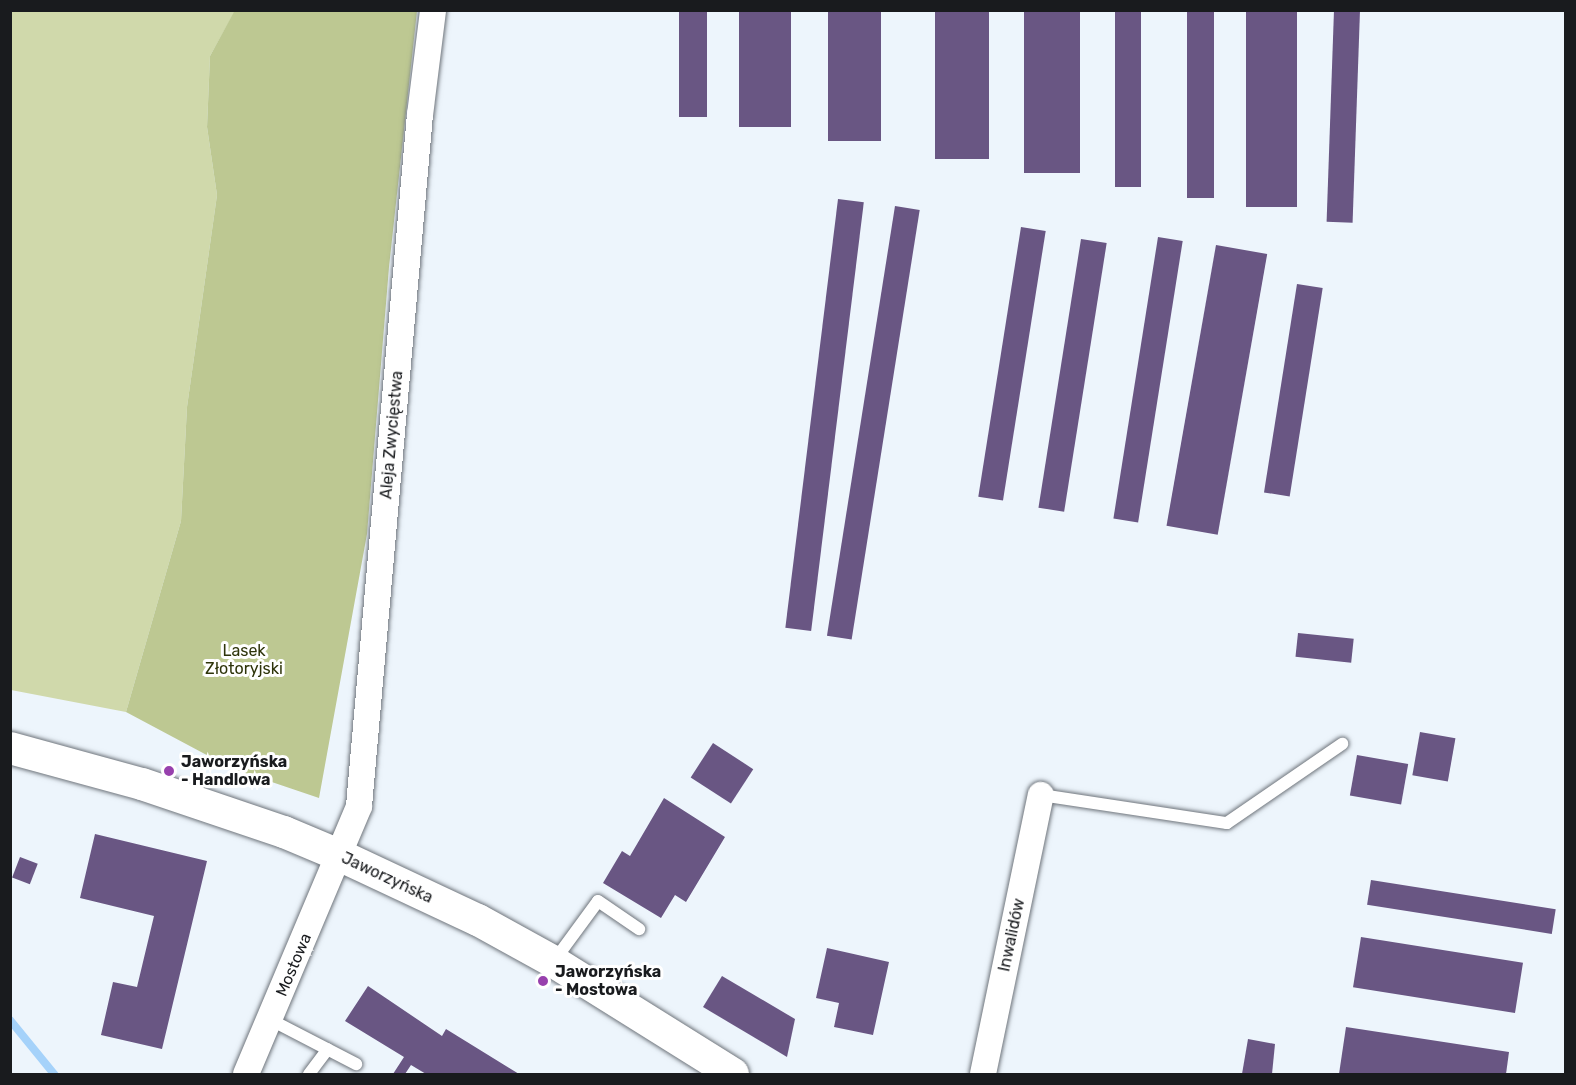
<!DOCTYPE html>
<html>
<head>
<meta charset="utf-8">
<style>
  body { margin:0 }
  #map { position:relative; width:1576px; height:1085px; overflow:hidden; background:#edf5fc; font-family:Rubik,sans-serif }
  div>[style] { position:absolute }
  .green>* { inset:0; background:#d0d9ab }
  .forest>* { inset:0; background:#bdc892 }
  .stream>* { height:8px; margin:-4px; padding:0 4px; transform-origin:4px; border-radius:4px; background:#a5d2fa }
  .building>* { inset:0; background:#695683; transform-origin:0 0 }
  .roads { filter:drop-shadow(0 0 2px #6f757c) drop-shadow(0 0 2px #6f757c) }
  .service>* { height:12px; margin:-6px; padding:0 6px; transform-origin:6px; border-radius:6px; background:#fff }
  .minor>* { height:26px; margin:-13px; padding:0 13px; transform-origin:13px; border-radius:13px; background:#fff }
  .tertiary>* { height:32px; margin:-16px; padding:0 16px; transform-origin:16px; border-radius:16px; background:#fff }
  .dots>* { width:16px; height:16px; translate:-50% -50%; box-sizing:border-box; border:3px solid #fff; border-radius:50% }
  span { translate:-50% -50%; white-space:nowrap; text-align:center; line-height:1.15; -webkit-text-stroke:6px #fff; paint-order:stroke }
  .street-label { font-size:16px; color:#191b1e }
  .park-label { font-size:16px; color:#2e340a }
  .poi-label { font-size:16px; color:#191b1e; font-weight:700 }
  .left { translate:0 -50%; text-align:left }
  .frame { position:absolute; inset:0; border:12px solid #191b1e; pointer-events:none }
</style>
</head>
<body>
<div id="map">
  <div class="green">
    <div style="clip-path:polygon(10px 11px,235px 11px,210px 56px,207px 127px,217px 195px,187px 407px,181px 521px,126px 712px,11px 690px)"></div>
  </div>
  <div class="forest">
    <div style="clip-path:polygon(235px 10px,417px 11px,389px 267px,367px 534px,319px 798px,233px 769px,126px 712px,181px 521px,187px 407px,217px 195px,207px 127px,210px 56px)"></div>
  </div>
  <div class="stream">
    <div style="left:10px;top:1020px;width:70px;rotate:50.8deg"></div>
  </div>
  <div class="building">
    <div style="left:679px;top:10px;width:28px;height:107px"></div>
    <div style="left:739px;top:10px;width:52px;height:117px"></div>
    <div style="left:828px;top:10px;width:53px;height:131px"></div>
    <div style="left:935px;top:10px;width:54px;height:149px"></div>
    <div style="left:1024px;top:10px;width:56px;height:163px"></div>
    <div style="left:1115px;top:10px;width:26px;height:177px"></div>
    <div style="left:1187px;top:10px;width:27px;height:188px"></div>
    <div style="left:1246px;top:10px;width:51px;height:197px"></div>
    <div style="left:1334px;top:10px;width:26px;height:212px;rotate:2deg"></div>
    <div style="left:838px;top:199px;width:26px;height:432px;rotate:7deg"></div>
    <div style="left:895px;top:206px;width:25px;height:435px;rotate:9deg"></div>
    <div style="left:1021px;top:227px;width:25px;height:273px;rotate:9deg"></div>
    <div style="left:1158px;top:237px;width:25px;height:285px;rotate:9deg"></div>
    <div style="left:1081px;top:239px;width:26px;height:272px;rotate:9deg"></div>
    <div style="left:1216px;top:245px;width:52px;height:285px;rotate:10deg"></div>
    <div style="left:1297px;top:284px;width:26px;height:211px;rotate:9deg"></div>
    <div style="left:1298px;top:633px;width:56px;height:24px;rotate:6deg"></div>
    <div style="left:1420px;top:732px;width:36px;height:44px;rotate:10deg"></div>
    <div style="left:713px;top:743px;width:48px;height:41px;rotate:33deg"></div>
    <div style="left:1357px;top:755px;width:52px;height:41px;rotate:10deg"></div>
    <div style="clip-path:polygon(664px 798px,725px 837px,686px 902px,675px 895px,661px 918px,603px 883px,622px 851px,630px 856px)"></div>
    <div style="clip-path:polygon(95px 834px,207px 861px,162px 1049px,101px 1035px,113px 982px,137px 987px,154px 916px,80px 898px)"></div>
    <div style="left:20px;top:857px;width:19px;height:22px;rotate:21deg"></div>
    <div style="left:1371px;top:880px;width:187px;height:25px;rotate:9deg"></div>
    <div style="left:1361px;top:937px;width:164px;height:51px;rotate:9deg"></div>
    <div style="clip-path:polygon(827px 948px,889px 962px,873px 1035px,834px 1027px,839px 1003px,816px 998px)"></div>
    <div style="clip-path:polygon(722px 976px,795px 1019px,787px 1057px,703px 1007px)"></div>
    <div style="clip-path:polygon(368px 986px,442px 1036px,446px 1029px,519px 1074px,426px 1074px,411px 1065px,405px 1074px,393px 1074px,404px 1057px,345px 1021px)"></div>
    <div style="clip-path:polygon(1346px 1027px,1509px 1052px,1506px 1074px,1339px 1074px)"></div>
    <div style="clip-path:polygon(1248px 1039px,1275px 1044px,1272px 1074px,1242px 1074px)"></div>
  </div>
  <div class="roads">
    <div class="service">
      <div style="left:1041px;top:795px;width:188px;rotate:8.6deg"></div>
      <div style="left:1227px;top:823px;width:140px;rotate:-34.5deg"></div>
      <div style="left:554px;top:961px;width:74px;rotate:-53.7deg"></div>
      <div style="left:598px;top:901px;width:50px;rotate:34.3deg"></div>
      <div style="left:271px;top:1020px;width:96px;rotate:27.4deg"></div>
      <div style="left:309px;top:1074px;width:31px;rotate:-53deg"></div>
    </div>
    <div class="minor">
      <div style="left:246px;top:1074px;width:291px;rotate:-67.1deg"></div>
      <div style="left:359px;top:806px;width:694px;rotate:-84.96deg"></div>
      <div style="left:420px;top:115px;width:106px;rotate:-82.9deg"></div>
      <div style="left:983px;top:1074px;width:285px;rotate:-78.3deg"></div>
    </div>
    <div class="tertiary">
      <div style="left:10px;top:748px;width:137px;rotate:15.3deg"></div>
      <div style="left:142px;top:784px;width:150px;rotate:18.7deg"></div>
      <div style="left:284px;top:832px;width:60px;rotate:22.7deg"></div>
      <div style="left:339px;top:855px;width:153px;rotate:25.1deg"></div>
      <div style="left:478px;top:920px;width:87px;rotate:28.9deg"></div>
      <div style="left:554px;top:962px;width:211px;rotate:32deg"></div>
    </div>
  </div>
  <div class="dots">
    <div style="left:169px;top:771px;background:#9740ad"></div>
    <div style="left:543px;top:981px;background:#9740ad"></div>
  </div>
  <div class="street-label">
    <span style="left:392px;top:435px;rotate:-85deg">Aleja Zwycięstwa</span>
    <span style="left:387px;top:878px;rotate:25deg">Jaworzyńska</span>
    <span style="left:1012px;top:935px;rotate:-78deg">Inwalidów</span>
    <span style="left:294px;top:965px;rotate:-67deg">Mostowa</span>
  </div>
  <div class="park-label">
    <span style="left:244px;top:660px">Lasek<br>Złotoryjski</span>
  </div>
  <div class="poi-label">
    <span class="left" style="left:181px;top:771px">Jaworzyńska<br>- Handlowa</span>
    <span class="left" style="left:555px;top:981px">Jaworzyńska<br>- Mostowa</span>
  </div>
  <div class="frame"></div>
</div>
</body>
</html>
